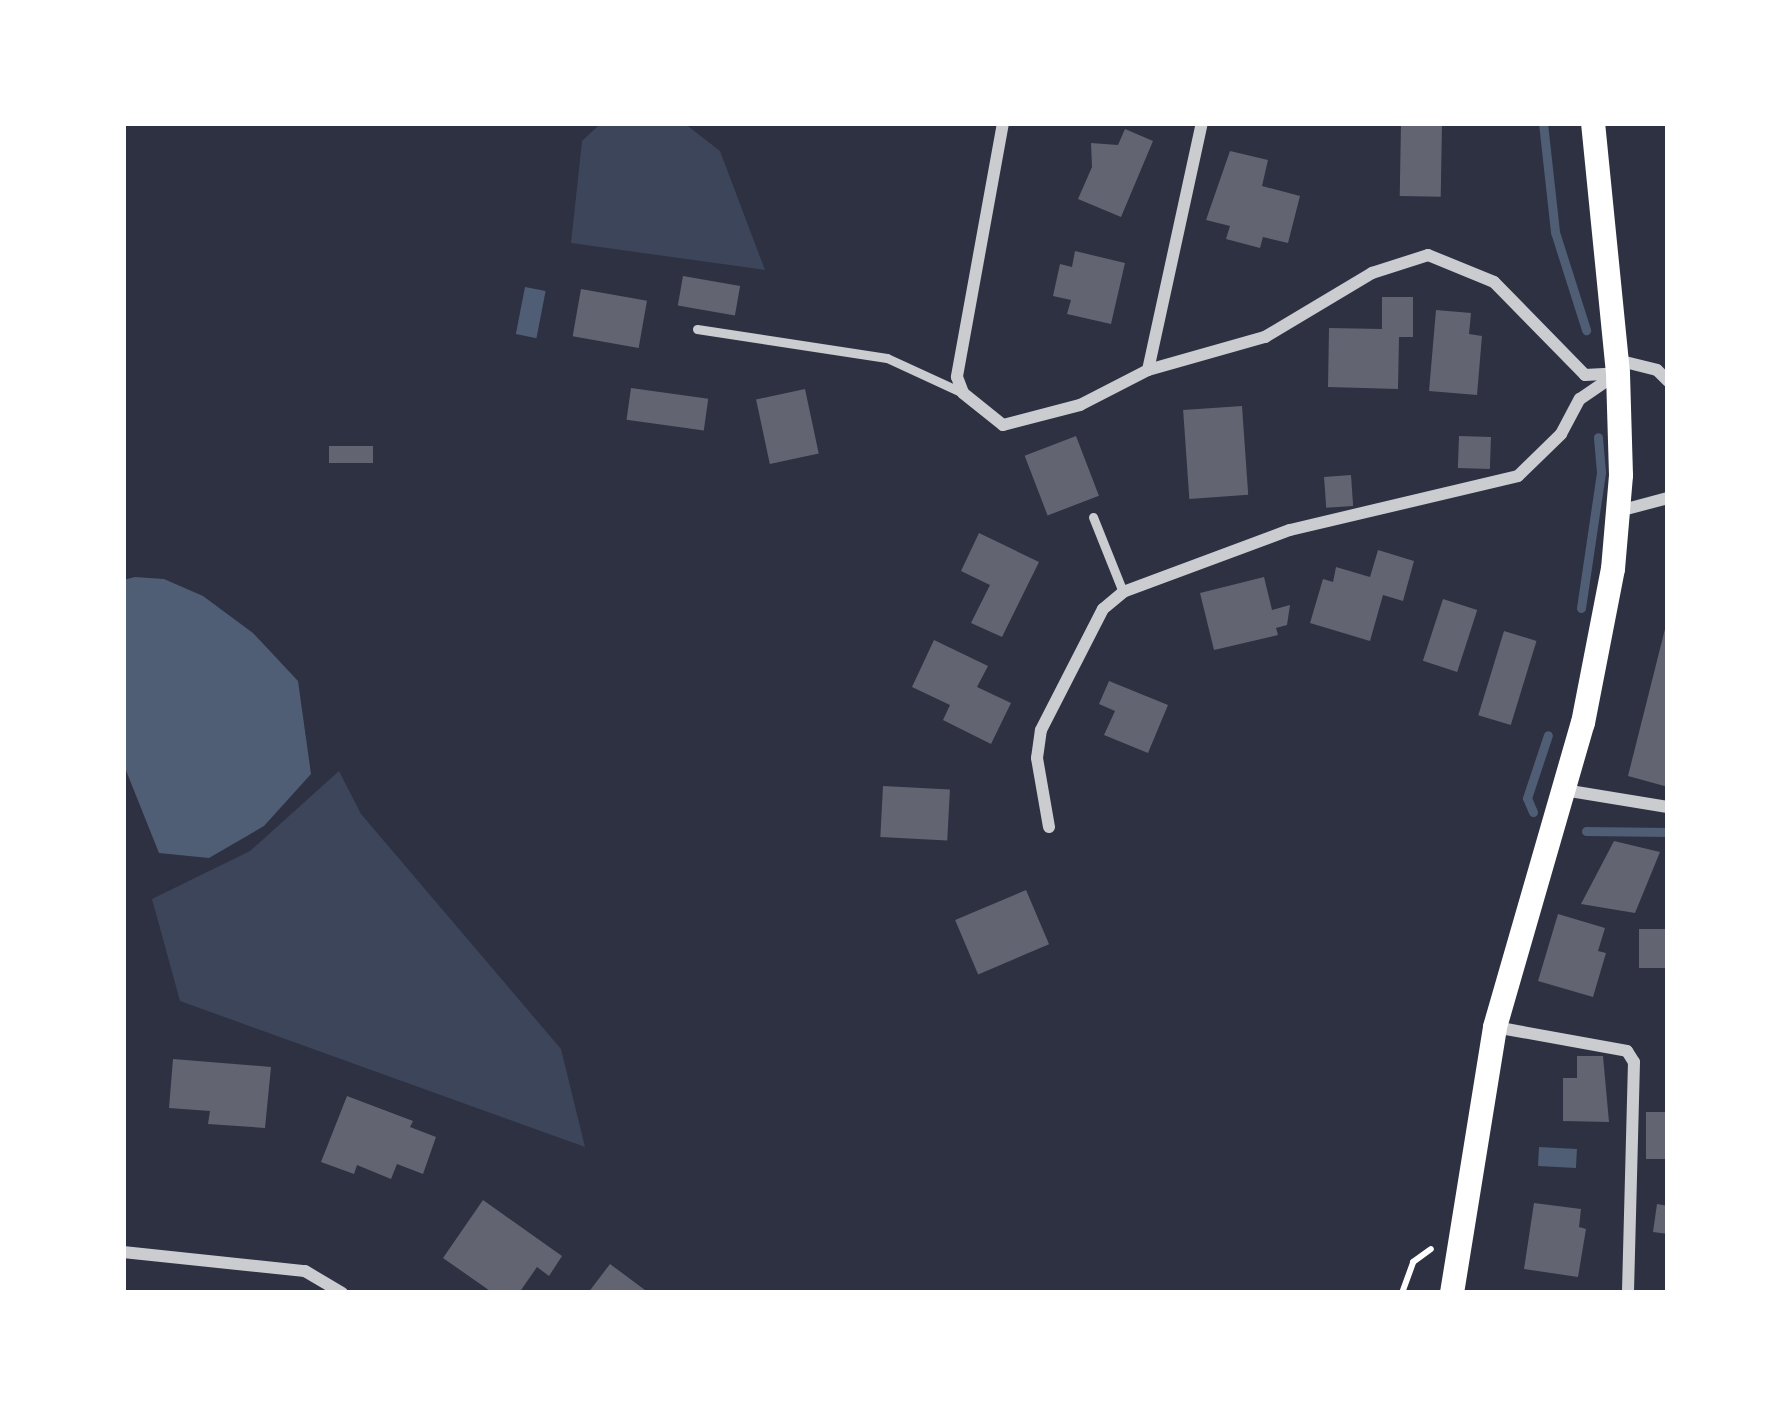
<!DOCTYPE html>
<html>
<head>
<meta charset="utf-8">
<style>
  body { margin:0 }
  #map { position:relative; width:1791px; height:1416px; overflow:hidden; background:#2d3142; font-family:Jost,sans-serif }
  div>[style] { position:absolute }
  .green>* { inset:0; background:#3c4559 }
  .water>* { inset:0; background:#4f5d75; transform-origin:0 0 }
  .stream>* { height:9px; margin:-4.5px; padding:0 4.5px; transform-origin:4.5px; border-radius:4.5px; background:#4f5d75 }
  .building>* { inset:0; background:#626471; transform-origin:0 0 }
  .path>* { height:6px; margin:-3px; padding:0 3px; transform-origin:3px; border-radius:3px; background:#fff }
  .service>* { height:9px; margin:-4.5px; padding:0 4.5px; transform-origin:4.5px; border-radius:4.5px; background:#caccd0 }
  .minor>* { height:12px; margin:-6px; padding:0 6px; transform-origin:6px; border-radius:6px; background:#caccd0 }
  .secondary>* { height:24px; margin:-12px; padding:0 12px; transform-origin:12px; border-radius:12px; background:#fff }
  span { translate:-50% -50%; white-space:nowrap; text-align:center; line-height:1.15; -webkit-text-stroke:9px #fff; paint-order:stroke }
  .frame { position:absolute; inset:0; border:126px solid #fff; pointer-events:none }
</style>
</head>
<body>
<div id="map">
  <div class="green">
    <div style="clip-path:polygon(601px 123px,684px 123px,720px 151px,765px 270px,571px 243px,582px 141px)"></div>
    <div style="clip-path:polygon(339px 771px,361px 814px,561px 1049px,585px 1147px,180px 1001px,152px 899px,250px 851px)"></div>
  </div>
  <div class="water">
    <div style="left:525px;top:287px;width:21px;height:48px;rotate:11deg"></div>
    <div style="clip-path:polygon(135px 577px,164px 579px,203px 596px,253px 633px,298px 681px,311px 774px,264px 826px,209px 858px,159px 853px,123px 763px,123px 580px)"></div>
    <div style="left:1539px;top:1147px;width:38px;height:19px;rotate:3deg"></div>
  </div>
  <div class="stream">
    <div style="left:1543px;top:123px;width:110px;rotate:83.7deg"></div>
    <div style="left:1555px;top:232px;width:103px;rotate:72.4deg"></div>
    <div style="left:1581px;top:608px;width:137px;rotate:-81.6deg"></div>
    <div style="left:1601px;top:472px;width:35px;rotate:-95deg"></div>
    <div style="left:1533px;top:812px;width:15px;rotate:-113deg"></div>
    <div style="left:1527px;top:798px;width:66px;rotate:-71.6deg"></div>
    <div style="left:1586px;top:831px;width:82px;rotate:0.7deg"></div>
  </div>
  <div class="building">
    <div style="left:1401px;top:123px;width:41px;height:73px;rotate:1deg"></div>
    <div style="clip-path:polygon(1125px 129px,1153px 141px,1121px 217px,1078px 199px,1092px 167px,1091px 143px,1118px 145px)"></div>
    <div style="clip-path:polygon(1230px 151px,1268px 160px,1262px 186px,1300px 196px,1288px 243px,1263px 237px,1260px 248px,1226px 239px,1230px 226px,1206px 220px)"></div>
    <div style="clip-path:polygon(1075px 251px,1125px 263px,1111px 324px,1067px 314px,1071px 300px,1053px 296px,1060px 264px,1072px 267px)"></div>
    <div style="left:683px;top:276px;width:58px;height:30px;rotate:10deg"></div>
    <div style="left:581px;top:289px;width:67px;height:48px;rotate:10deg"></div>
    <div style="clip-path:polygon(1382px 297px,1413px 297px,1413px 337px,1399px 337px,1398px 389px,1328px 387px,1329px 328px,1382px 329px)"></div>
    <div style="clip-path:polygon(1436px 310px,1471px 313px,1469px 334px,1482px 336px,1477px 395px,1429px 391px)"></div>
    <div style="left:631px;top:388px;width:78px;height:32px;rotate:8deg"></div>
    <div style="left:805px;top:389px;width:66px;height:50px;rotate:78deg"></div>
    <div style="left:1242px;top:406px;width:89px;height:59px;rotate:86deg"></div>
    <div style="left:1076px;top:436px;width:64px;height:55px;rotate:69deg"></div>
    <div style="left:1459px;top:436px;width:32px;height:32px;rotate:2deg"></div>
    <div style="left:329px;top:446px;width:44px;height:17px"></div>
    <div style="left:1351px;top:475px;width:31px;height:27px;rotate:86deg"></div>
    <div style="clip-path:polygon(979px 533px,1039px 562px,1002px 637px,971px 623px,990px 585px,961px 571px)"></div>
    <div style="clip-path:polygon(1378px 550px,1414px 561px,1403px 601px,1383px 595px,1370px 641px,1310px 623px,1323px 579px,1333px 582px,1336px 567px,1370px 577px)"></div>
    <div style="clip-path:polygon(1264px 577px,1272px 610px,1290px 605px,1287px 625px,1276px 628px,1278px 635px,1214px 650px,1200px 593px)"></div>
    <div style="left:1443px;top:599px;width:36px;height:65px;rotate:18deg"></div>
    <div style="clip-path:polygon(1666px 625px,1668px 625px,1668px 787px,1628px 776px)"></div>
    <div style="left:1504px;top:631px;width:34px;height:88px;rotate:17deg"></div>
    <div style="clip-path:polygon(934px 640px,988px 666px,977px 687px,1011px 703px,991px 744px,943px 720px,950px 705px,912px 687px)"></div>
    <div style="clip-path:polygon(1109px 681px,1168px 705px,1148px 753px,1104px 735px,1115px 711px,1099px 704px)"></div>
    <div style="left:883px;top:786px;width:67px;height:51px;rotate:3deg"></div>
    <div style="clip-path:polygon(1614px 841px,1660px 852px,1635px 913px,1581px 904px)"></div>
    <div style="left:1026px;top:890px;width:59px;height:77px;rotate:67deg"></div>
    <div style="clip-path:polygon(1558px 914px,1605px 928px,1598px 951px,1606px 953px,1593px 997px,1538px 981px)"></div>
    <div style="left:1639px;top:929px;width:29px;height:39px"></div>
    <div style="clip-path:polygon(1577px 1056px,1603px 1056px,1609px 1122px,1563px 1121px,1563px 1078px,1577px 1078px)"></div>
    <div style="clip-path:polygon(173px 1059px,271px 1067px,265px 1128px,208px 1124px,210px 1111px,169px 1108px)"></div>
    <div style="clip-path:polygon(347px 1096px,413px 1121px,410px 1127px,436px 1137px,423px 1174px,397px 1164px,391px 1179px,357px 1165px,354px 1174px,321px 1162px)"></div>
    <div style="left:1646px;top:1112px;width:22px;height:47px"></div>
    <div style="clip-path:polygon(483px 1200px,562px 1256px,549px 1276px,537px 1267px,519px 1293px,493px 1293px,443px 1258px)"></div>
    <div style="clip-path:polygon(1534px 1203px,1581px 1209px,1579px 1227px,1586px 1229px,1578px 1277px,1524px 1269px)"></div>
    <div style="clip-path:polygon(1657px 1204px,1668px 1206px,1668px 1234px,1653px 1232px)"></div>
    <div style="clip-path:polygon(610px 1264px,649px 1293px,588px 1293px)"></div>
  </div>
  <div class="path">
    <div style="left:1402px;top:1293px;width:33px;rotate:-70deg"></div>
    <div style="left:1413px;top:1262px;width:22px;rotate:-36deg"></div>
  </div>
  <div class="service">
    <div style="left:697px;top:329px;width:192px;rotate:8.7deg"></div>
    <div style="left:887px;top:358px;width:84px;rotate:24.7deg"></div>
    <div style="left:1093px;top:517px;width:81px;rotate:68.2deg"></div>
  </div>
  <div class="minor">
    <div style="left:1003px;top:123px;width:258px;rotate:100.3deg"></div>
    <div style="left:957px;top:377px;width:17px;rotate:69deg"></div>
    <div style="left:963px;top:393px;width:51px;rotate:38.7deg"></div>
    <div style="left:1003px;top:425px;width:80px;rotate:-14.6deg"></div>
    <div style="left:1080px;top:405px;width:76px;rotate:-27.2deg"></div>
    <div style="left:1148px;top:370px;width:122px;rotate:-15.8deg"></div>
    <div style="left:1265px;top:337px;width:125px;rotate:-30.9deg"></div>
    <div style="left:1372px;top:273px;width:59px;rotate:-17.8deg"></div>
    <div style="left:1428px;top:255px;width:71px;rotate:22.2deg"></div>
    <div style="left:1494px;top:282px;width:130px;rotate:45.6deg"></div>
    <div style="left:1585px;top:375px;width:33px;rotate:-3deg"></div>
    <div style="left:1617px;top:360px;width:41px;rotate:14deg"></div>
    <div style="left:1657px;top:370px;width:16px;rotate:45deg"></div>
    <div style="left:1148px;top:370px;width:253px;rotate:-77.7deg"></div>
    <div style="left:1619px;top:511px;width:51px;rotate:-14.9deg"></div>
    <div style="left:1564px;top:790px;width:105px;rotate:9.3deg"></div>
    <div style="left:1049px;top:827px;width:70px;rotate:-99.9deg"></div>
    <div style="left:1037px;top:758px;width:28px;rotate:-82deg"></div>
    <div style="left:1041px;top:730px;width:136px;rotate:-62.9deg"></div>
    <div style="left:1103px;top:609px;width:26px;rotate:-40deg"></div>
    <div style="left:1123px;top:592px;width:178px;rotate:-20.4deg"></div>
    <div style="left:1290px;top:530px;width:234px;rotate:-13.3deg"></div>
    <div style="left:1518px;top:476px;width:60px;rotate:-44.3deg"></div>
    <div style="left:1561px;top:434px;width:40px;rotate:-62deg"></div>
    <div style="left:1580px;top:399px;width:42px;rotate:-34.4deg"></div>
    <div style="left:1495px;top:1027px;width:134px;rotate:10.3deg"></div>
    <div style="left:1627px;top:1051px;width:13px;rotate:58deg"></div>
    <div style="left:1634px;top:1062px;width:231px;rotate:91.5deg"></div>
    <div style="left:123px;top:1252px;width:183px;rotate:6deg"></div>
    <div style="left:305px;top:1271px;width:43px;rotate:30.7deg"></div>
  </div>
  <div class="secondary">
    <div style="left:1452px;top:1293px;width:269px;rotate:-80.8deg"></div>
    <div style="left:1495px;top:1027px;width:316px;rotate:-73.9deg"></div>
    <div style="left:1583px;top:723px;width:157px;rotate:-79deg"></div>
    <div style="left:1613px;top:569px;width:94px;rotate:-85.1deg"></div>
    <div style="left:1621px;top:475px;width:102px;rotate:-91.7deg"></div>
    <div style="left:1618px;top:373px;width:251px;rotate:-95.7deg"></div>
  </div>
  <div class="frame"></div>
</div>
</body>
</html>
